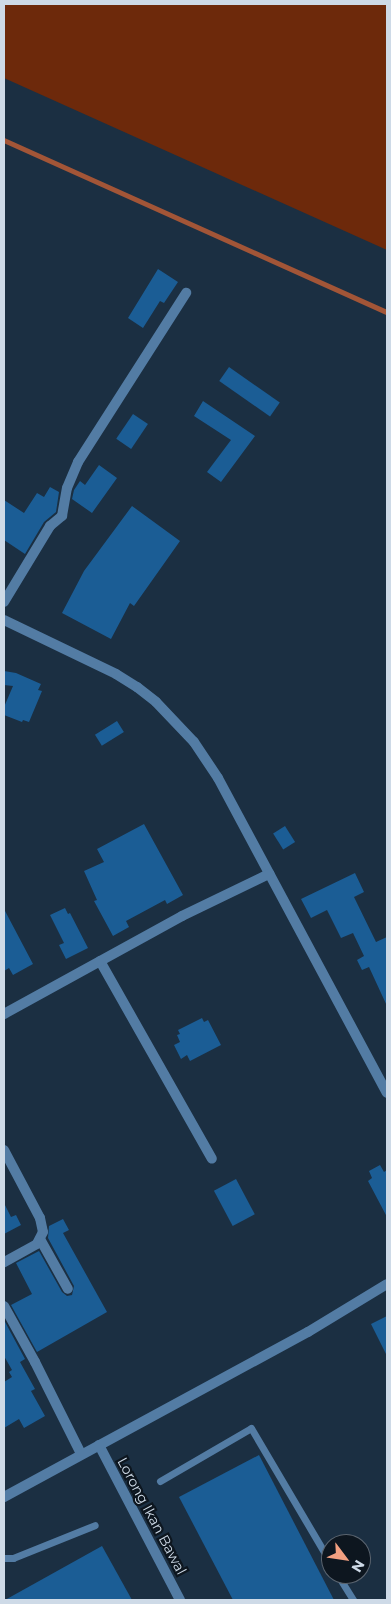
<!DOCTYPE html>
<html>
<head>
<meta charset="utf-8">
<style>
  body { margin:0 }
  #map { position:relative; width:391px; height:1604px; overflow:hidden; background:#1b2f42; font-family:Montserrat,sans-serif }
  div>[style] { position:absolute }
  .green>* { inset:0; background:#6d290b }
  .stream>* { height:4.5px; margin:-2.25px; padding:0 2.25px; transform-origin:2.25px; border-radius:2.25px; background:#a25537 }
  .building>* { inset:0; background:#1b5d95; transform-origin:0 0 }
  .service>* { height:7px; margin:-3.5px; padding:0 3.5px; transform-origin:3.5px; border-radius:3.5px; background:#537ca4 }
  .minor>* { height:10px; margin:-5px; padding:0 5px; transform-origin:5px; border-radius:5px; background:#537ca4 }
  span { translate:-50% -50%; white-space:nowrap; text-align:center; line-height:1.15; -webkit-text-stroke:4.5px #0d161f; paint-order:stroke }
  .street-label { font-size:14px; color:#cedae7 }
  .frame { position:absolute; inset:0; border:5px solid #cedae7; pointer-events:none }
  .north { position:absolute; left:321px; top:1534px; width:50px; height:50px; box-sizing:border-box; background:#0d161f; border:1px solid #5a646f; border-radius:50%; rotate:121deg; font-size:14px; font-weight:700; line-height:20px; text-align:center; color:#cedae7 }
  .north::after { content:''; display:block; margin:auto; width:18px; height:22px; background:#f2a081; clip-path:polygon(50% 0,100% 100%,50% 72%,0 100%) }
</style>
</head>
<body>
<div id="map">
  <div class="green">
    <div style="clip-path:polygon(4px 4px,387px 4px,387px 250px,4px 78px)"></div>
  </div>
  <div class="stream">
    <div style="left:4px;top:140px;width:420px;rotate:24.2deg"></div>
  </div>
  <div class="building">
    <div style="clip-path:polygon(158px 269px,178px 282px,164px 303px,160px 301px,143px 328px,128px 318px)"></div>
    <div style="left:229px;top:367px;width:62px;height:17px;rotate:35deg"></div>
    <div style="clip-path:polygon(203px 401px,255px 436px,221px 482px,207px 472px,231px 440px,194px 416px)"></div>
    <div style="left:133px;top:414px;width:18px;height:30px;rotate:34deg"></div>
    <div style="clip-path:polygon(99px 465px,117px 478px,92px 513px,72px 499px,74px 490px,80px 481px,85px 485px)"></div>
    <div style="clip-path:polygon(50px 487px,59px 492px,56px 512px,44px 522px,25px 554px,4px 540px,4px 500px,24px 513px,37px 493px,44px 497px)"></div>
    <div style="clip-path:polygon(132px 506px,180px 541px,134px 606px,130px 603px,111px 639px,62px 613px,84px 571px)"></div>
    <div style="clip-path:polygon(4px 671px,16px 673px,41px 684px,38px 690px,42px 691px,29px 722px,23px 720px,22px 722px,4px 715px,4px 707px,13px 686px,4px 685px)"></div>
    <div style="left:117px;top:721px;width:13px;height:26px;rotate:58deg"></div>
    <div style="clip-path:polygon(144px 824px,183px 895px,167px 904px,165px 900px,126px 921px,129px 927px,113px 936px,94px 901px,97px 900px,84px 871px,104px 862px,97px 849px)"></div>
    <div style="left:285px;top:826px;width:19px;height:14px;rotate:58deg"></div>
    <div style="clip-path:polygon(355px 873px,364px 892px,354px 897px,376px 942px,387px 937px,387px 1006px,369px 967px,362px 970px,357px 960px,364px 956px,353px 933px,341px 938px,327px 910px,311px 918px,301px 899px)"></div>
    <div style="clip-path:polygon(65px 908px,68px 914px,70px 913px,88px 948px,66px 959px,59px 945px,64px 943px,50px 915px)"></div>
    <div style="clip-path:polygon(4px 909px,33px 964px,13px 975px,9px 968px,4px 971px)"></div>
    <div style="clip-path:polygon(202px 1018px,204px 1022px,208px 1020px,221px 1045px,190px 1061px,187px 1055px,181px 1059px,174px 1045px,180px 1042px,177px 1035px,180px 1034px,178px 1030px)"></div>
    <div style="clip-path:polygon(380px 1165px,384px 1172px,387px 1170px,387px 1217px,368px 1181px,372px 1178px,369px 1171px)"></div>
    <div style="left:236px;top:1179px;width:40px;height:25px;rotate:62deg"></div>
    <div style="clip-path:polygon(4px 1203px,11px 1217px,16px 1215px,21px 1225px,4px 1234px)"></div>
    <div style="clip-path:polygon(63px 1219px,69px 1230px,63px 1233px,107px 1312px,37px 1352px,11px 1305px,32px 1294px,16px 1263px,39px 1251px,62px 1292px,67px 1296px,72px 1295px,74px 1286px,48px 1238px,49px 1226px)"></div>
    <div style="clip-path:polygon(387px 1316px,387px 1356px,371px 1324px)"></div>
    <div style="clip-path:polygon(4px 1320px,25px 1359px,20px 1362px,35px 1389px,31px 1391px,45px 1416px,24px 1428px,19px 1419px,4px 1428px,4px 1382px,12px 1377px,9px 1372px,12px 1370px,4px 1356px)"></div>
    <div style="clip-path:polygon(259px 1455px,334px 1600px,233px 1600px,179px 1497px)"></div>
    <div style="clip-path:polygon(102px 1546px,132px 1600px,5px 1600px)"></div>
  </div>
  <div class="service">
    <div style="left:160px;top:1481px;width:105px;rotate:-30.2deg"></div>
    <div style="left:251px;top:1428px;width:158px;rotate:59.5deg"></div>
    <div style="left:4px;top:1558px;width:9px"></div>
    <div style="left:13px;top:1558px;width:88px;rotate:-21.9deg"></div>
    <div style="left:337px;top:1574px;width:31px;rotate:58deg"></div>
  </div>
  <div class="minor">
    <div style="left:4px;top:602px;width:89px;rotate:-58.8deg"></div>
    <div style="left:50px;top:526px;width:16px;rotate:-40deg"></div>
    <div style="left:62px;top:516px;width:28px;rotate:-80deg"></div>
    <div style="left:67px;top:488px;width:28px;rotate:-67deg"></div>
    <div style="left:78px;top:462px;width:201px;rotate:-57.4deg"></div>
    <div style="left:4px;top:620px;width:124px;rotate:25.7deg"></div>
    <div style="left:116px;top:674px;width:25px;rotate:32deg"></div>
    <div style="left:137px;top:687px;width:24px;rotate:38deg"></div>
    <div style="left:156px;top:702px;width:55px;rotate:46.5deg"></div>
    <div style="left:194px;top:742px;width:43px;rotate:56.3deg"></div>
    <div style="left:218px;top:778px;width:357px;rotate:61.8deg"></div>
    <div style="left:100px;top:961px;width:227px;rotate:60.5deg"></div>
    <div style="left:4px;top:1014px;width:203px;rotate:-28.8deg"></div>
    <div style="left:182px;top:916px;width:97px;rotate:-25.8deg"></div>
    <div style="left:4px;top:1150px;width:77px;rotate:62.1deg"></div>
    <div style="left:40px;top:1218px;width:14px;rotate:78deg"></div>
    <div style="left:43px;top:1232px;width:13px;rotate:117deg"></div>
    <div style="left:37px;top:1244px;width:38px;rotate:151deg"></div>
    <div style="left:40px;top:1239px;width:57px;rotate:60.8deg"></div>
    <div style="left:4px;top:1306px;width:64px;rotate:61deg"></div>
    <div style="left:35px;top:1362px;width:103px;rotate:63.4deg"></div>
    <div style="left:99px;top:1445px;width:175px;rotate:62.4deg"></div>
    <div style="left:4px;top:1497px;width:346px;rotate:-28.5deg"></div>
    <div style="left:308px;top:1332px;width:92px;rotate:-31.3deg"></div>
  </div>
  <div class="street-label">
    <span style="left:152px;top:1516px;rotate:62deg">Lorong Ikan Bawal</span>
  </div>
  <div class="frame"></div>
  <div class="north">N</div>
</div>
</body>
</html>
